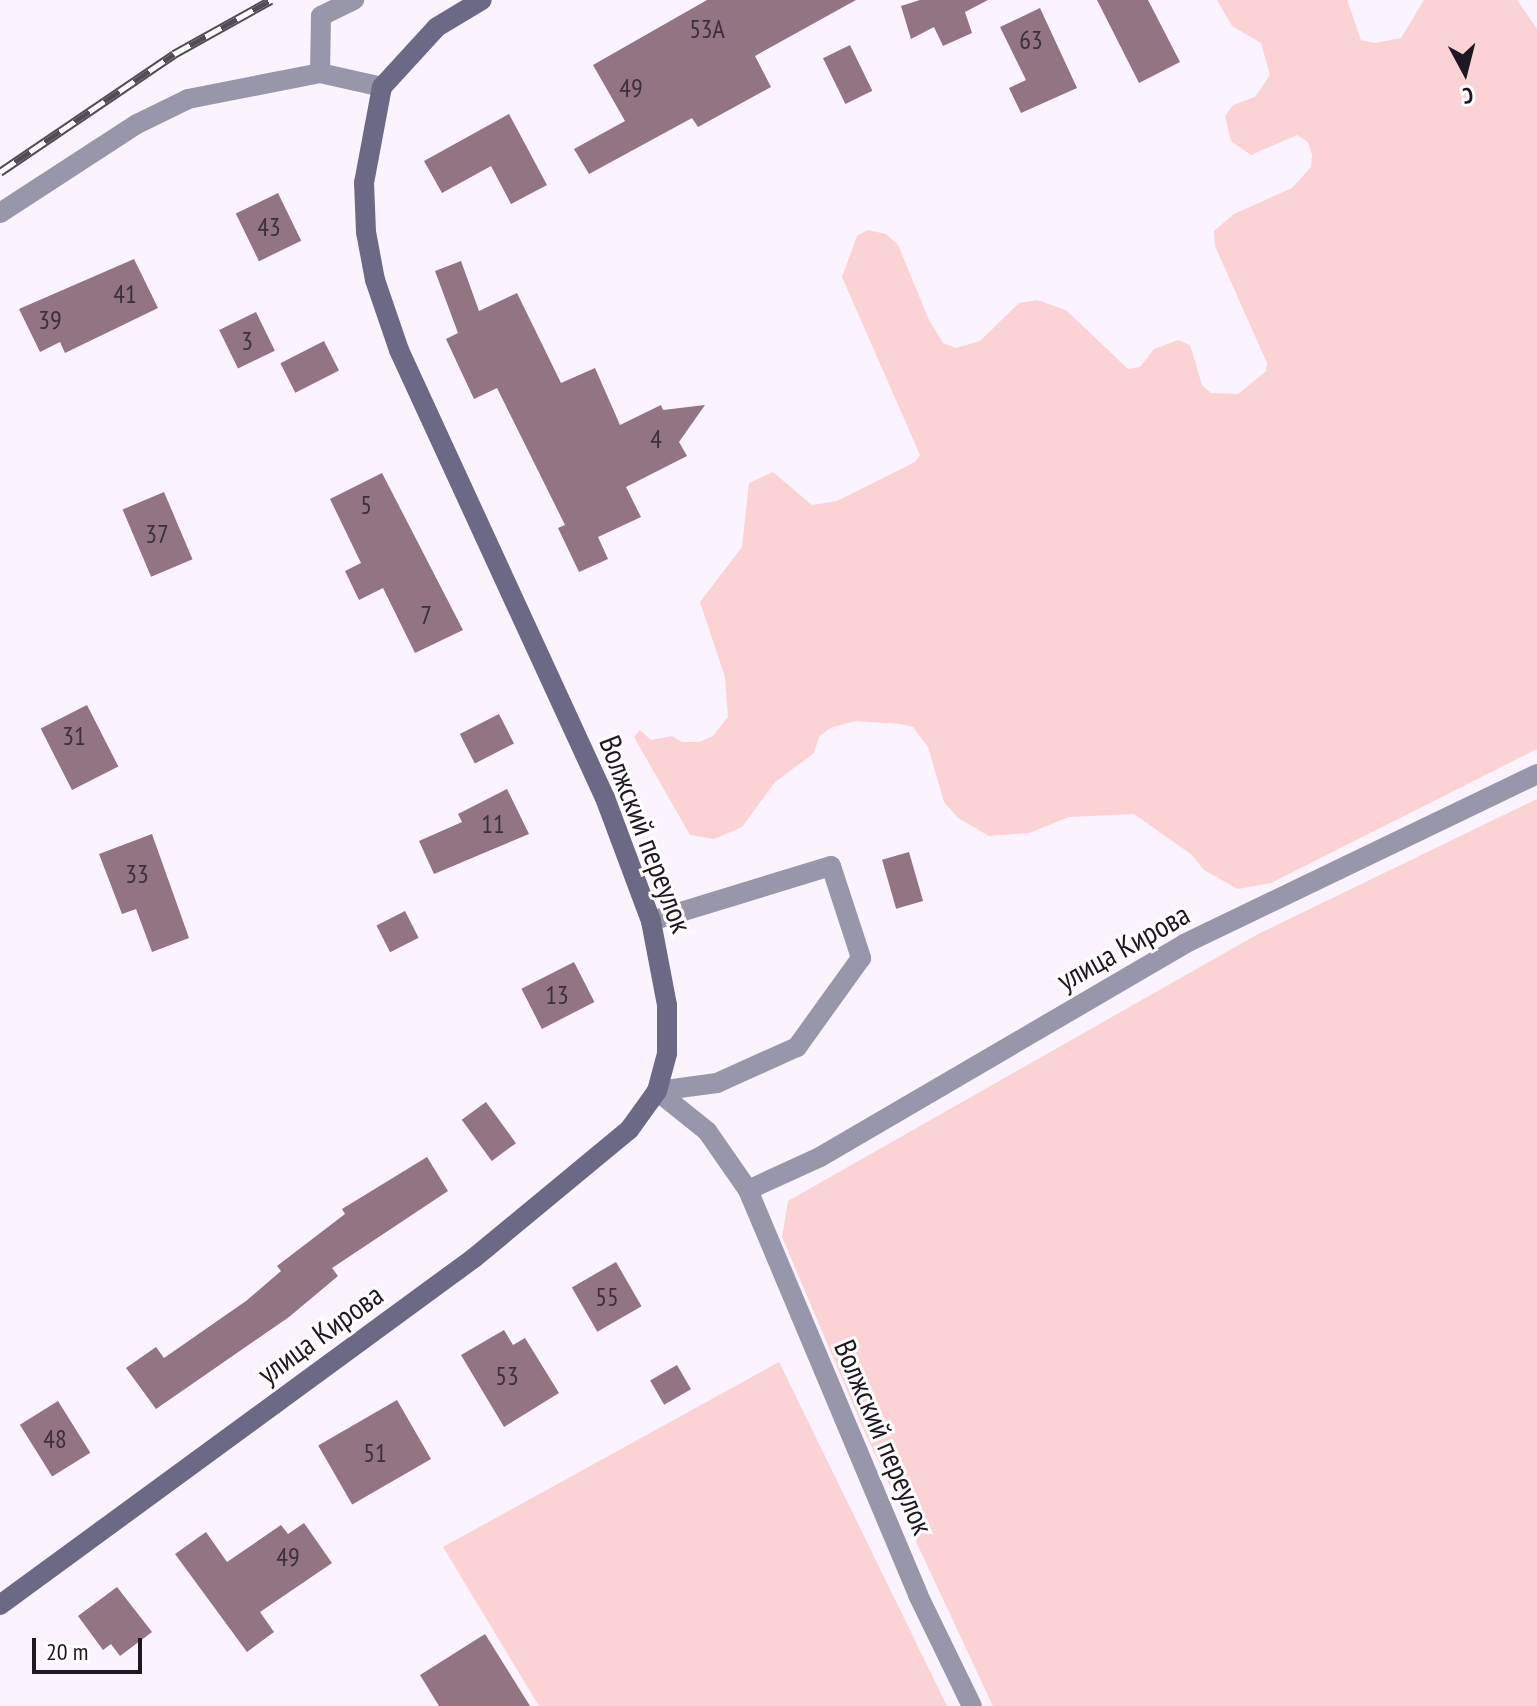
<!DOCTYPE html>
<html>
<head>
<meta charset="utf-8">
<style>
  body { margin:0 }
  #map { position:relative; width:1537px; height:1706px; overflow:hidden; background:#fbf3fe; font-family:"PT Sans Narrow",sans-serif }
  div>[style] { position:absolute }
  .green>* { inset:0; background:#fbd3d5 }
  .building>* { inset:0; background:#927483; transform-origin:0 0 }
  .service>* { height:20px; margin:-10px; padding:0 10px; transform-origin:10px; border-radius:10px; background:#9896aa }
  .minor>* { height:20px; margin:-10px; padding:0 10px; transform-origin:10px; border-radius:10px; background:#9896aa }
  .secondary>* { height:20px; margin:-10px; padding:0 10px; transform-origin:10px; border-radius:10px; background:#6b6985 }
  .rail>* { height:9px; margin-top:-4.5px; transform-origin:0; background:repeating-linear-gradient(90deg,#fff 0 18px,#534c56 0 36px); box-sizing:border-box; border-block:2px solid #534c56 }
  span { translate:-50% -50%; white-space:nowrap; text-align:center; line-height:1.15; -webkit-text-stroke:6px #fff; paint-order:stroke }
  .number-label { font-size:26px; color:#3c2f3a }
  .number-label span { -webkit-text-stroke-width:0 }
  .street-label { font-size:30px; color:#1f1822 }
  .north { position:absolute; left:1425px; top:32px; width:80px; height:80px; -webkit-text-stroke:6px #fff; paint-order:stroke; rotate:173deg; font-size:22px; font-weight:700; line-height:32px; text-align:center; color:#1f1822 }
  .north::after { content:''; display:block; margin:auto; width:28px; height:36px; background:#1f1822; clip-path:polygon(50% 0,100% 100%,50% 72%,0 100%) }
  .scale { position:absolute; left:32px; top:1638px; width:110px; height:36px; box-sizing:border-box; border:4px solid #1f1822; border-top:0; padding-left:10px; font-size:24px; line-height:28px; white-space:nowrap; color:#1f1822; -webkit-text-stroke:6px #fff; paint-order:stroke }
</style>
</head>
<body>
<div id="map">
  <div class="green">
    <div style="clip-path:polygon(1217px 0,1347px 0,1361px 40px,1375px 43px,1401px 38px,1424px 0,1517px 0,1537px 29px,1537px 749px,1271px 883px,1238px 889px,1204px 870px,1192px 855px,1134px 814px,1069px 817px,1029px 833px,989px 836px,958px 818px,944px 802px,928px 747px,913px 727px,900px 724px,855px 721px,830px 728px,819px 737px,814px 753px,775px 782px,742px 827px,714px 839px,690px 835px,634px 737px,640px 730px,651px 740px,672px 736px,682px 742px,699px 742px,713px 736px,728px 717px,725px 677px,700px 602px,742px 547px,749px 483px,773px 472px,812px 505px,837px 501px,915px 462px,920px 455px,842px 277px,857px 236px,868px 230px,886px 234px,898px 245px,929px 320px,943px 343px,956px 348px,980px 341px,1019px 303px,1037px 300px,1066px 310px,1128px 369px,1140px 367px,1154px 349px,1178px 340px,1190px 345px,1202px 385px,1211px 393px,1238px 394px,1266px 371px,1267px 363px,1215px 246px,1214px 231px,1234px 214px,1292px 188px,1311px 167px,1312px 155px,1308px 142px,1297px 135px,1251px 155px,1231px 141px,1225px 116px,1233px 105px,1255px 97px,1270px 75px,1261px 43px,1232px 26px)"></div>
    <div style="clip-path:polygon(1537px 799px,1537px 1706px,993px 1706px,866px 1435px,782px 1237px,788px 1201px,1258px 934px)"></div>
    <div style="clip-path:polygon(779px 1362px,947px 1706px,539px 1706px,443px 1547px)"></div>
  </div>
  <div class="building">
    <div style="clip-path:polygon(707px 0,856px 0,755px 56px,771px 87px,698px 127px,692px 118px,589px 174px,574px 149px,625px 121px,593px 65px)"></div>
    <div style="clip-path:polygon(920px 0,988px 0,965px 12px,972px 33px,943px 46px,934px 27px,911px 39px,901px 6px)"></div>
    <div style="clip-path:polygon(1097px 0,1148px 0,1180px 62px,1139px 83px)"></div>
    <div style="clip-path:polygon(1040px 8px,1077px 88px,1021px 113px,1009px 88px,1026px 80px,1000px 27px)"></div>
    <div style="left:850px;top:45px;width:51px;height:30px;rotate:64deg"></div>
    <div style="clip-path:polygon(509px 114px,547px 185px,511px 204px,491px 166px,442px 193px,424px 161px)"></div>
    <div style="left:278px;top:193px;width:53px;height:47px;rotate:64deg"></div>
    <div style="clip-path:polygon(134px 259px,158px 308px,65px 353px,60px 342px,40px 352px,19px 309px)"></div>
    <div style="clip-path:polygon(461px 261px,479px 311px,517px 293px,561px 383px,595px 368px,620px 425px,661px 405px,663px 410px,705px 405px,679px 442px,687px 456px,626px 487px,641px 517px,598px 537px,608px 559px,579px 572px,558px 528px,565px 525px,497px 388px,474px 399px,446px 339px,458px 333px,435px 271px)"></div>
    <div style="left:256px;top:312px;width:43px;height:41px;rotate:64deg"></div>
    <div style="left:324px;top:341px;width:33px;height:49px;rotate:63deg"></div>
    <div style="clip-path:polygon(382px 473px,463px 630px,415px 653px,383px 588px,359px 600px,345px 571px,361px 563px,330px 499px)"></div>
    <div style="left:164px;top:492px;width:73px;height:45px;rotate:67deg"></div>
    <div style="left:87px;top:705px;width:69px;height:52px;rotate:63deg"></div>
    <div style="left:499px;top:714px;width:33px;height:44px;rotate:63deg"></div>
    <div style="clip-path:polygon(507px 789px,529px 834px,434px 874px,419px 841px,462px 822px,458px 814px)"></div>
    <div style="clip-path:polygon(152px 834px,189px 938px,152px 952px,136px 909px,122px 914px,99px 854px)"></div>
    <div style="left:909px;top:852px;width:51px;height:28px;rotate:74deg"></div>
    <div style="left:405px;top:911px;width:30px;height:32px;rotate:63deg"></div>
    <div style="left:574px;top:962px;width:45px;height:59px;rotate:63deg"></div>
    <div style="left:486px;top:1102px;width:51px;height:30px;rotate:54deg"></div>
    <div style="clip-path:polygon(427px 1157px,448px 1191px,332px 1268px,338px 1276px,289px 1317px,156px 1409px,126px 1368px,156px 1347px,164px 1358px,246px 1301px,281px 1271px,277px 1266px,345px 1214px,342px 1209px)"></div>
    <div style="left:616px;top:1262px;width:51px;height:51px;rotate:60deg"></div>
    <div style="clip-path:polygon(504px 1330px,513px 1345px,525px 1338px,559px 1393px,504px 1427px,461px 1355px)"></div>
    <div style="left:677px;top:1365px;width:28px;height:31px;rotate:60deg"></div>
    <div style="left:397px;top:1400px;width:68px;height:91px;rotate:60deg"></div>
    <div style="left:58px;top:1401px;width:61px;height:45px;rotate:58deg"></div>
    <div style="clip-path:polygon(304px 1523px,332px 1563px,260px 1612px,274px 1632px,247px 1652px,175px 1554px,206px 1532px,227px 1562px,281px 1525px,288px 1534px)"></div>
    <div style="clip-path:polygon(117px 1587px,152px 1632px,120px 1656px,111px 1644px,103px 1650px,78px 1616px)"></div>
    <div style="clip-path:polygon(485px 1634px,530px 1706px,439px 1706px,420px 1675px)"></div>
  </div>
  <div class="service">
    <div style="left:320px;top:73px;width:57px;rotate:-89deg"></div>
    <div style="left:321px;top:16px;width:37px;rotate:-26deg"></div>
    <div style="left:651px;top:921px;width:188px;rotate:-17deg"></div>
    <div style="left:831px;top:866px;width:97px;rotate:71.9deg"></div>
    <div style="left:861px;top:958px;width:110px;rotate:125.7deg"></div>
    <div style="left:797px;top:1047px;width:88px;rotate:155.8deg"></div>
    <div style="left:717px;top:1083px;width:61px;rotate:172.4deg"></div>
  </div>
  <div class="minor">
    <div style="left:0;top:213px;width:163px;rotate:-33deg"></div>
    <div style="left:137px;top:124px;width:57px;rotate:-26.1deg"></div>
    <div style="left:188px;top:99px;width:135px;rotate:-11.1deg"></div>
    <div style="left:320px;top:73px;width:64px;rotate:12.7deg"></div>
    <div style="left:657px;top:1091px;width:64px;rotate:38.7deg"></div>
    <div style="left:707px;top:1131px;width:72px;rotate:55.2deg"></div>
    <div style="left:748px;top:1190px;width:439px;rotate:67.2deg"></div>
    <div style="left:918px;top:1595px;width:123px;rotate:64.1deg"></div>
    <div style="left:748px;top:1190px;width:79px;rotate:-24.6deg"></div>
    <div style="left:820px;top:1157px;width:422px;rotate:-30.3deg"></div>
    <div style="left:1184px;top:944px;width:392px;rotate:-25.7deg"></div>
  </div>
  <div class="secondary">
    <div style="left:0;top:1605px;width:587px;rotate:-36.21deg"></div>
    <div style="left:474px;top:1258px;width:201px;rotate:-39.6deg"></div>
    <div style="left:629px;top:1130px;width:48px;rotate:-54.3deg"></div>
    <div style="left:657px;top:1091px;width:39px;rotate:-75deg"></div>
    <div style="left:667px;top:1053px;width:48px;rotate:-90deg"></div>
    <div style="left:667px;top:1005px;width:86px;rotate:-100.8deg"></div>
    <div style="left:651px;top:921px;width:131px;rotate:-110.5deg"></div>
    <div style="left:605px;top:798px;width:493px;rotate:-114.7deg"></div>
    <div style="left:399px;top:350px;width:74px;rotate:-108.9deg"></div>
    <div style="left:375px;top:280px;width:49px;rotate:-100.6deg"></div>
    <div style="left:366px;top:232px;width:49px;rotate:-92.3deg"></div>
    <div style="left:364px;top:183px;width:98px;rotate:-79.4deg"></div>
    <div style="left:382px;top:87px;width:81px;rotate:-47.5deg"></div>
    <div style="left:437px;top:27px;width:52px;rotate:-31deg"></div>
  </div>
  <div class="rail">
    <div style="left:0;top:172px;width:210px;rotate:-34.1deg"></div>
    <div style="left:174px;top:54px;width:111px;rotate:-29.1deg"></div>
  </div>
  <div class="number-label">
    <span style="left:707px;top:29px">53А</span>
    <span style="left:1031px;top:40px">63</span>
    <span style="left:631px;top:88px">49</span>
    <span style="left:269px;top:227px">43</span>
    <span style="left:125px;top:294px">41</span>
    <span style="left:50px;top:320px">39</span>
    <span style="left:247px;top:341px">3</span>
    <span style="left:656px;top:439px">4</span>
    <span style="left:366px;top:505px">5</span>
    <span style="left:157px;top:534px">37</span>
    <span style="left:426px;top:615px">7</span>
    <span style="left:74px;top:736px">31</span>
    <span style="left:493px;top:824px">11</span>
    <span style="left:137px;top:874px">33</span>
    <span style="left:557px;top:995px">13</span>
    <span style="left:607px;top:1297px">55</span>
    <span style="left:507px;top:1376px">53</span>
    <span style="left:55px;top:1439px">48</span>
    <span style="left:375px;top:1453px">51</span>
    <span style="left:288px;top:1557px">49</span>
  </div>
  <div class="street-label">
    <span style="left:646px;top:834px;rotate:69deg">Волжский переулок</span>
    <span style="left:1123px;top:947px;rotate:-29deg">улица Кирова</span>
    <span style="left:320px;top:1334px;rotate:-36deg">улица Кирова</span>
    <span style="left:884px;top:1437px;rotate:67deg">Волжский переулок</span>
  </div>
  <div class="north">С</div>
  <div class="scale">20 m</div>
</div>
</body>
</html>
